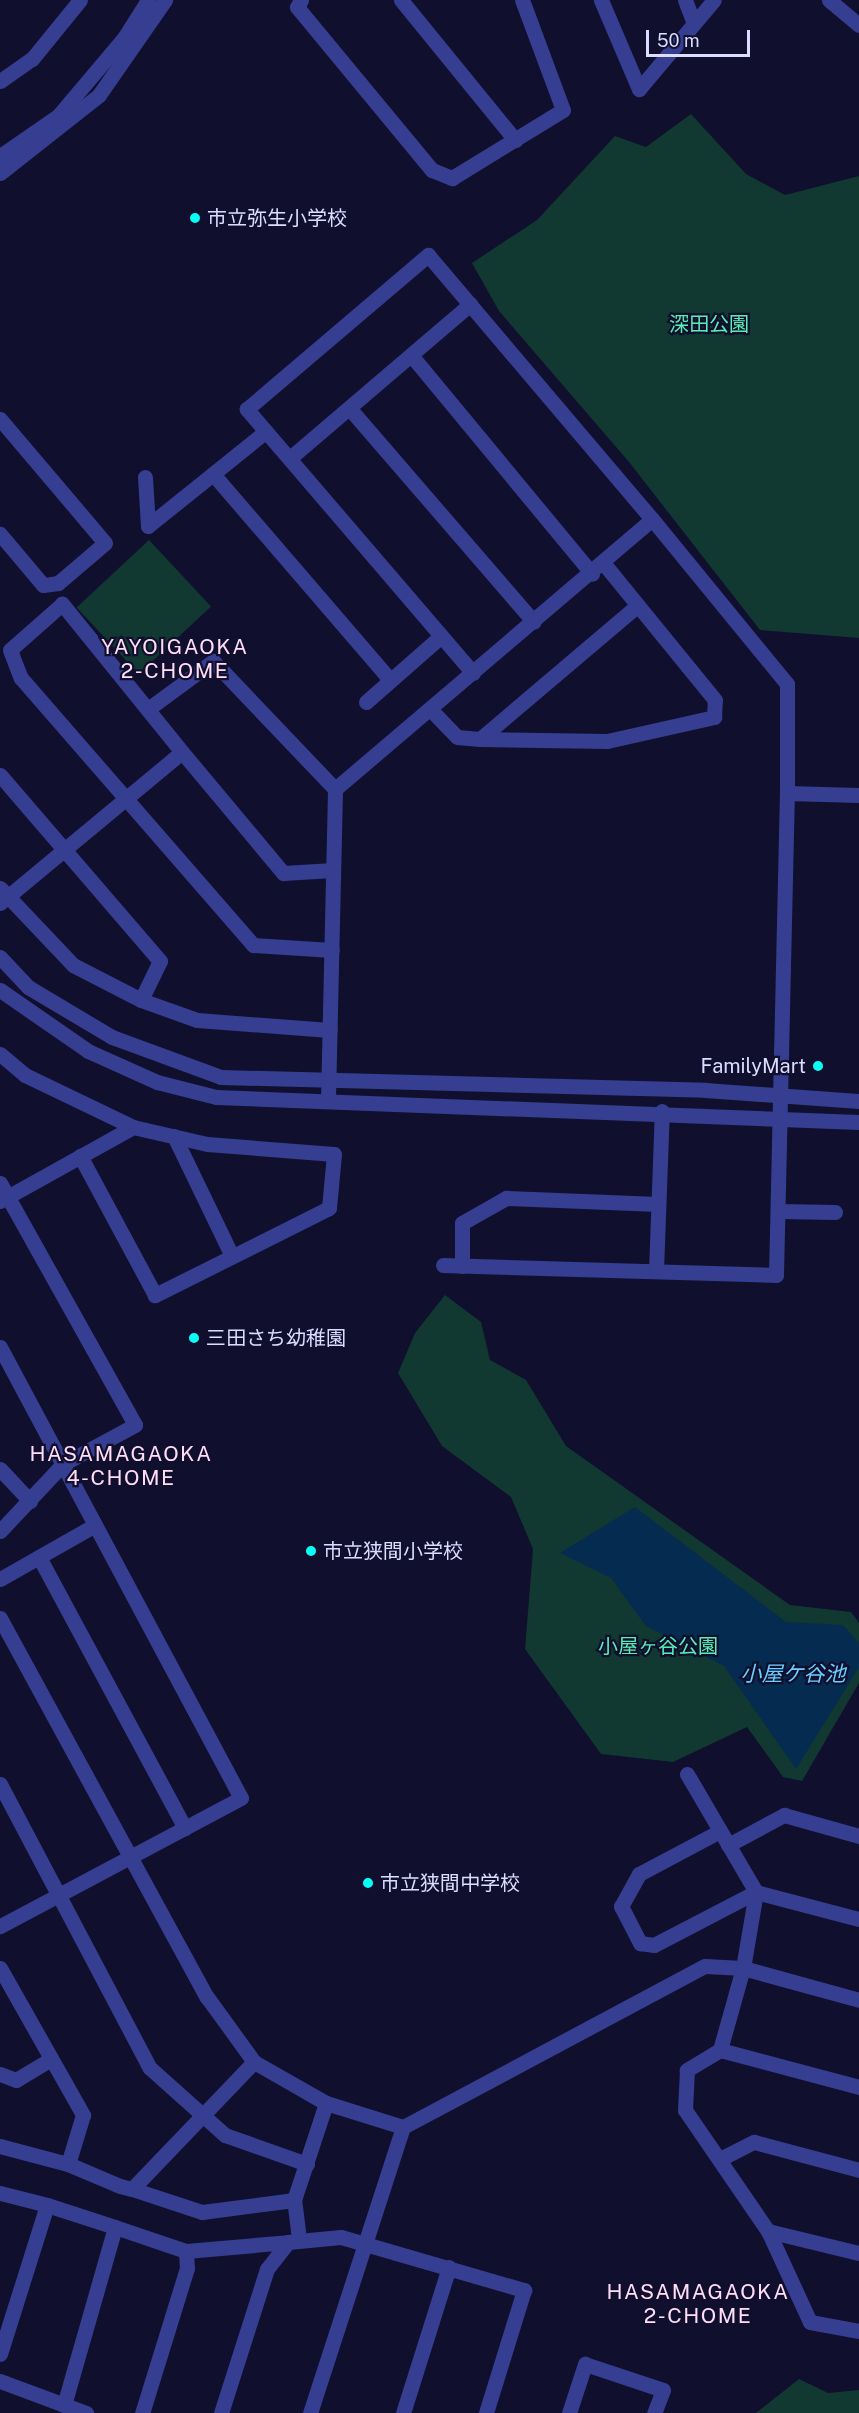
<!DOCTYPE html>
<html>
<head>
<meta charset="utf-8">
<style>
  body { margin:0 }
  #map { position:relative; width:859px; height:2413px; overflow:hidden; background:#100f2e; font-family:"Public Sans","Noto Sans JP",sans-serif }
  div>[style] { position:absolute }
  .green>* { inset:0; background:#113831; transform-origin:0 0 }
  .water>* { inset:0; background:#052b50 }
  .minor>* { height:15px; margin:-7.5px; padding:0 7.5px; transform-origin:7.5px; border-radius:7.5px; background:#353e91 }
  .dots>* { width:16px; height:16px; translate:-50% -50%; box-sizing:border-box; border:3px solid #100f2e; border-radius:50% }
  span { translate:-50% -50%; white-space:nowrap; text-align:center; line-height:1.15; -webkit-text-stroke:4.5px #100f2e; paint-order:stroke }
  .poi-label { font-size:20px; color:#dbdcff }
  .left { translate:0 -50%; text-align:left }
  .right { translate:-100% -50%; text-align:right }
  .park-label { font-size:20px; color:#59edb3 }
  .neighbourhood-label { font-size:21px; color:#ffddf7; letter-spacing:1.5px }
  .water-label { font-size:21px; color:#69cfff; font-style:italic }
  .scale { position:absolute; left:646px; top:30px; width:104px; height:27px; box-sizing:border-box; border:3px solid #dbdcff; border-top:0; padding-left:8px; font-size:18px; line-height:21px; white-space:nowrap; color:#dbdcff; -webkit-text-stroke:4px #100f2e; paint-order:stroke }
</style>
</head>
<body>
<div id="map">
  <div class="green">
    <div style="clip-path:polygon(691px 114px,746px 174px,785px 195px,859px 176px,859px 638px,760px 630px,629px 462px,499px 311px,472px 263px,537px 220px,615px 136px,646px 147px)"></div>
    <div style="left:149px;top:540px;width:91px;height:99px;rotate:47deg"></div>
    <div style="clip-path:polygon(445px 1295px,481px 1322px,490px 1360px,526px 1380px,566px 1446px,790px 1605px,851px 1612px,859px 1623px,859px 1683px,802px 1781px,783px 1777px,747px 1727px,673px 1762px,601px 1754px,525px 1649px,533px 1549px,511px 1497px,442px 1446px,398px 1373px,415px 1333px)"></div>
    <div style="clip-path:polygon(799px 2379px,828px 2393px,859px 2390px,859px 2413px,756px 2413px)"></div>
  </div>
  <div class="water">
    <div style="clip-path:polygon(635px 1507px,786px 1622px,843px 1625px,859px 1643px,859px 1667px,796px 1769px,724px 1666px,646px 1626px,611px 1578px,560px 1553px)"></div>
  </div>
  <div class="minor">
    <div style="left:301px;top:0;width:8px;rotate:120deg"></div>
    <div style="left:297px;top:7px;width:212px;rotate:50.4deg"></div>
    <div style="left:432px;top:170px;width:22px;rotate:22deg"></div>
    <div style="left:452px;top:178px;width:130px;rotate:-31.5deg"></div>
    <div style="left:563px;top:110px;width:117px;rotate:-110.4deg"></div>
    <div style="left:401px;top:0;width:181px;rotate:50.8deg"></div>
    <div style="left:601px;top:0;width:97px;rotate:66.9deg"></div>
    <div style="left:639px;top:89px;width:116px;rotate:-49.9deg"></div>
    <div style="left:685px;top:0;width:22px;rotate:69deg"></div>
    <div style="left:829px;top:0;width:39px;rotate:40deg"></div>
    <div style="left:0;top:81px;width:39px;rotate:-35deg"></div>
    <div style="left:32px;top:59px;width:76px;rotate:-50.9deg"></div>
    <div style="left:0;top:156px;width:70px;rotate:-34.6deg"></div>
    <div style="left:58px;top:116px;width:102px;rotate:-49.8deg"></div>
    <div style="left:124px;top:38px;width:45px;rotate:-57.7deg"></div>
    <div style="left:0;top:173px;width:126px;rotate:-38.2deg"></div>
    <div style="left:99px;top:95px;width:116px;rotate:-55.2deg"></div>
    <div style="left:411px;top:355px;width:284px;rotate:50.4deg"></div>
    <div style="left:350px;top:409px;width:281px;rotate:49.2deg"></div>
    <div style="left:0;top:419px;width:162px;rotate:49.7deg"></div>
    <div style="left:105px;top:543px;width:62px;rotate:139.6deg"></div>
    <div style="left:58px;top:583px;width:15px;rotate:172deg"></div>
    <div style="left:43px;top:585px;width:67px;rotate:-130.1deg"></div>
    <div style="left:290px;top:458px;width:237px;rotate:-40.5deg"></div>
    <div style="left:213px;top:474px;width:272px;rotate:49.3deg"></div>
    <div style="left:145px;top:477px;width:49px;rotate:86.5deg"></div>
    <div style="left:148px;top:526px;width:151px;rotate:-38.8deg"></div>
    <div style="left:473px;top:673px;width:348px;rotate:-130.6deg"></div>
    <div style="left:247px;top:409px;width:238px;rotate:-40.4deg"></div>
    <div style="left:428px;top:255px;width:346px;rotate:49.7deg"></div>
    <div style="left:366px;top:702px;width:100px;rotate:-41.3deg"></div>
    <div style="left:148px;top:709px;width:81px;rotate:-36.4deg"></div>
    <div style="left:213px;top:661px;width:177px;rotate:46.4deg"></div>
    <div style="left:431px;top:710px;width:37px;rotate:46deg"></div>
    <div style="left:457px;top:737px;width:23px;rotate:5deg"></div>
    <div style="left:480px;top:739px;width:127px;rotate:0.9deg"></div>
    <div style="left:607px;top:741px;width:110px;rotate:-12.6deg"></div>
    <div style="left:714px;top:717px;width:17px;rotate:-87deg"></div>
    <div style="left:715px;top:700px;width:176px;rotate:-129.2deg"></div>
    <div style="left:480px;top:739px;width:206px;rotate:-40.3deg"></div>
    <div style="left:182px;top:752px;width:191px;rotate:-129deg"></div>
    <div style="left:62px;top:604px;width:69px;rotate:138.5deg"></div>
    <div style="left:10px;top:650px;width:30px;rotate:69deg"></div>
    <div style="left:21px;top:678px;width:354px;rotate:49deg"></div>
    <div style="left:253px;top:945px;width:79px;rotate:3.6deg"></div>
    <div style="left:0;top:775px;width:245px;rotate:49.3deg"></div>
    <div style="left:160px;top:961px;width:43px;rotate:116deg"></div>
    <div style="left:0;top:888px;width:106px;rotate:46.5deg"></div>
    <div style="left:73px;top:965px;width:76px;rotate:27.2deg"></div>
    <div style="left:141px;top:1000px;width:59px;rotate:19.7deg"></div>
    <div style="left:197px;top:1020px;width:133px;rotate:4.3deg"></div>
    <div style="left:0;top:903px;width:236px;rotate:-39.7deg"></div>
    <div style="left:182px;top:752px;width:158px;rotate:50.1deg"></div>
    <div style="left:283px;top:873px;width:50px;rotate:-3.4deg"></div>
    <div style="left:0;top:957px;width:41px;rotate:47deg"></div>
    <div style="left:28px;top:987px;width:98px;rotate:30.8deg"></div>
    <div style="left:112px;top:1037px;width:116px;rotate:20.2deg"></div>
    <div style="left:221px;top:1077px;width:484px;rotate:1.5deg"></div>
    <div style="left:705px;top:1090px;width:154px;rotate:4.1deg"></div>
    <div style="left:0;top:990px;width:107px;rotate:34.7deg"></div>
    <div style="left:88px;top:1051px;width:76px;rotate:24.2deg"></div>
    <div style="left:157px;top:1082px;width:61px;rotate:14.3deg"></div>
    <div style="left:216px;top:1097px;width:643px;rotate:2.23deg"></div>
    <div style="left:0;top:1054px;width:33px;rotate:40deg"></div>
    <div style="left:25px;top:1075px;width:120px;rotate:25.7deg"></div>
    <div style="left:328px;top:1099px;width:310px;rotate:-88.7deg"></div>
    <div style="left:335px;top:789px;width:416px;rotate:-40.4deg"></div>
    <div style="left:652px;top:519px;width:213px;rotate:50.7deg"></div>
    <div style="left:787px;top:684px;width:109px;rotate:90deg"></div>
    <div style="left:174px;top:1136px;width:133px;rotate:64.2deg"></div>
    <div style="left:0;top:1183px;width:277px;rotate:60.8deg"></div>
    <div style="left:135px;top:1425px;width:82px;rotate:151.6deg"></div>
    <div style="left:63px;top:1464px;width:92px;rotate:133.2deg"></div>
    <div style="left:0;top:1201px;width:152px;rotate:-29.1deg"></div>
    <div style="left:133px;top:1127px;width:76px;rotate:12.9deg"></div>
    <div style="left:207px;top:1144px;width:127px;rotate:4.5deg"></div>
    <div style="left:334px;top:1154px;width:54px;rotate:95.3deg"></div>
    <div style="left:329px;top:1208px;width:195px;rotate:153.4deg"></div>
    <div style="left:155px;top:1295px;width:158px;rotate:-118.3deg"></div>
    <div style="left:778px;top:1211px;width:57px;rotate:1deg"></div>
    <div style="left:443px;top:1265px;width:333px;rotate:1.7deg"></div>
    <div style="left:776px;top:1275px;width:482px;rotate:-88.7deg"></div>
    <div style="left:787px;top:793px;width:72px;rotate:1.6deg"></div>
    <div style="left:462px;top:1266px;width:43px;rotate:-90deg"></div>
    <div style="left:462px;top:1223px;width:51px;rotate:-29.6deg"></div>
    <div style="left:506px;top:1198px;width:152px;rotate:2.3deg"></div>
    <div style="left:656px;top:1271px;width:160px;rotate:-87.9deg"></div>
    <div style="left:0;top:1347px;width:511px;rotate:61.88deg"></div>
    <div style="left:241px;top:1798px;width:273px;rotate:152deg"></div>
    <div style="left:0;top:1469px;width:44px;rotate:46.8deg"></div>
    <div style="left:39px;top:1557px;width:308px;rotate:61.7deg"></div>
    <div style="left:0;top:1579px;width:109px;rotate:-29.6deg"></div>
    <div style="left:0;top:1618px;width:432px;rotate:61.4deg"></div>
    <div style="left:207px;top:1997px;width:80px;rotate:54.1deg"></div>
    <div style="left:254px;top:2062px;width:83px;rotate:29.7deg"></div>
    <div style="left:326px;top:2103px;width:81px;rotate:17.3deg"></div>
    <div style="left:403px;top:2127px;width:342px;rotate:-28.1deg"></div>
    <div style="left:705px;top:1966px;width:38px;rotate:3deg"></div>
    <div style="left:743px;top:1968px;width:120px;rotate:15.4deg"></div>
    <div style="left:687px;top:1774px;width:137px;rotate:59.7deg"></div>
    <div style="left:756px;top:1892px;width:77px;rotate:99.7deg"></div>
    <div style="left:743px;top:1968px;width:85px;rotate:105.7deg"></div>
    <div style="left:720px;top:2050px;width:39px;rotate:149deg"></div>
    <div style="left:687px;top:2070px;width:40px;rotate:92.9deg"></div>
    <div style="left:685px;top:2110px;width:147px;rotate:55.6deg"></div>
    <div style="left:768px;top:2231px;width:100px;rotate:65.2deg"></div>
    <div style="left:810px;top:2322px;width:50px;rotate:10.4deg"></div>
    <div style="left:0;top:1784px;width:321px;rotate:62.2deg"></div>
    <div style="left:150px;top:2068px;width:101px;rotate:41.8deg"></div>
    <div style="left:225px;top:2135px;width:87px;rotate:19.5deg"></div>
    <div style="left:720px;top:1831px;width:92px;rotate:152deg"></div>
    <div style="left:639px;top:1874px;width:37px;rotate:119deg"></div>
    <div style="left:621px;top:1906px;width:42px;rotate:62.8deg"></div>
    <div style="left:640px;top:1943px;width:14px;rotate:8deg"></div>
    <div style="left:654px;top:1945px;width:115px;rotate:-27.5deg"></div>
    <div style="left:756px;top:1892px;width:106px;rotate:14.7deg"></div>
    <div style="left:728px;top:1845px;width:64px;rotate:-28.2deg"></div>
    <div style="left:784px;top:1815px;width:78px;rotate:15.6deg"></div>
    <div style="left:0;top:1968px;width:169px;rotate:60.5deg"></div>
    <div style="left:83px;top:2115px;width:51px;rotate:107deg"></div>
    <div style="left:68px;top:2164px;width:56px;rotate:22.9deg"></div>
    <div style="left:120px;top:2186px;width:12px;rotate:14deg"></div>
    <div style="left:132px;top:2189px;width:176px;rotate:-46.2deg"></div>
    <div style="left:720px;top:2050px;width:144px;rotate:14.9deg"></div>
    <div style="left:0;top:2074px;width:17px;rotate:21deg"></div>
    <div style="left:16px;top:2080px;width:41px;rotate:-31deg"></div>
    <div style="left:0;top:2146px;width:70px;rotate:14.8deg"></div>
    <div style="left:722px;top:2158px;width:36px;rotate:-27deg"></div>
    <div style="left:754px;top:2142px;width:109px;rotate:14.9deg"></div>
    <div style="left:132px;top:2189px;width:74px;rotate:18.2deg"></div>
    <div style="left:202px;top:2212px;width:93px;rotate:-7.4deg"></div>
    <div style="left:0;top:2193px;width:49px;rotate:14.3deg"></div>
    <div style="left:47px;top:2205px;width:156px;rotate:107.5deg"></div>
    <div style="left:47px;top:2205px;width:71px;rotate:17.9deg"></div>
    <div style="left:768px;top:2231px;width:94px;rotate:13.6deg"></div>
    <div style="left:299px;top:2239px;width:39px;rotate:-97deg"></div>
    <div style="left:294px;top:2200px;width:102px;rotate:-71.7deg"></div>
    <div style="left:186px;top:2251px;width:102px;rotate:-5deg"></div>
    <div style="left:0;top:2381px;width:92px;rotate:20.4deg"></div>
    <div style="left:64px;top:2405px;width:185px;rotate:-74deg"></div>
    <div style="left:115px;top:2227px;width:75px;rotate:18.7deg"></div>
    <div style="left:186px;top:2251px;width:17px;rotate:87deg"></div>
    <div style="left:187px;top:2268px;width:152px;rotate:107.2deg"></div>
    <div style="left:221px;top:2413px;width:151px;rotate:-72.3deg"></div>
    <div style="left:267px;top:2269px;width:34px;rotate:-52deg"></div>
    <div style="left:288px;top:2242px;width:53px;rotate:-5.4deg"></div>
    <div style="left:341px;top:2237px;width:191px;rotate:16.2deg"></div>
    <div style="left:524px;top:2290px;width:129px;rotate:107.2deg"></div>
    <div style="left:310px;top:2413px;width:301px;rotate:-72deg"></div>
    <div style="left:403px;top:2413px;width:153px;rotate:-72.5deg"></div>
    <div style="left:569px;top:2413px;width:52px;rotate:-71.9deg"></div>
    <div style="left:585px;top:2364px;width:82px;rotate:18.4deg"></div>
    <div style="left:663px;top:2390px;width:25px;rotate:111deg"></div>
  </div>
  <div class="dots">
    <div style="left:195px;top:218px;background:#07fff5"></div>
    <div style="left:818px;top:1066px;background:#07fff5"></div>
    <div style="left:194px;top:1338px;background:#07fff5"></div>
    <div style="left:311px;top:1551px;background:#07fff5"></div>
    <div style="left:368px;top:1883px;background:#07fff5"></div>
  </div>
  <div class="poi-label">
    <span class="left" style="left:207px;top:218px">市立弥生小学校</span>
    <span class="right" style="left:806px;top:1066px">FamilyMart</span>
    <span class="left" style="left:206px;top:1338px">三田さち幼稚園</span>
    <span class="left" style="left:323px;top:1551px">市立狭間小学校</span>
    <span class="left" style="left:380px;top:1883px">市立狭間中学校</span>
  </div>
  <div class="park-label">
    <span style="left:709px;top:324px">深田公園</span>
    <span style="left:658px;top:1646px">小屋ヶ谷公園</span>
  </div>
  <div class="neighbourhood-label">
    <span style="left:175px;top:659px">YAYOIGAOKA<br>2-CHOME</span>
    <span style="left:121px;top:1466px">HASAMAGAOKA<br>4-CHOME</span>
    <span style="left:698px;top:2304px">HASAMAGAOKA<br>2-CHOME</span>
  </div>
  <div class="water-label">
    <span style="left:793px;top:1674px">小屋ケ谷池</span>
  </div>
  <div class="scale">50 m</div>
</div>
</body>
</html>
